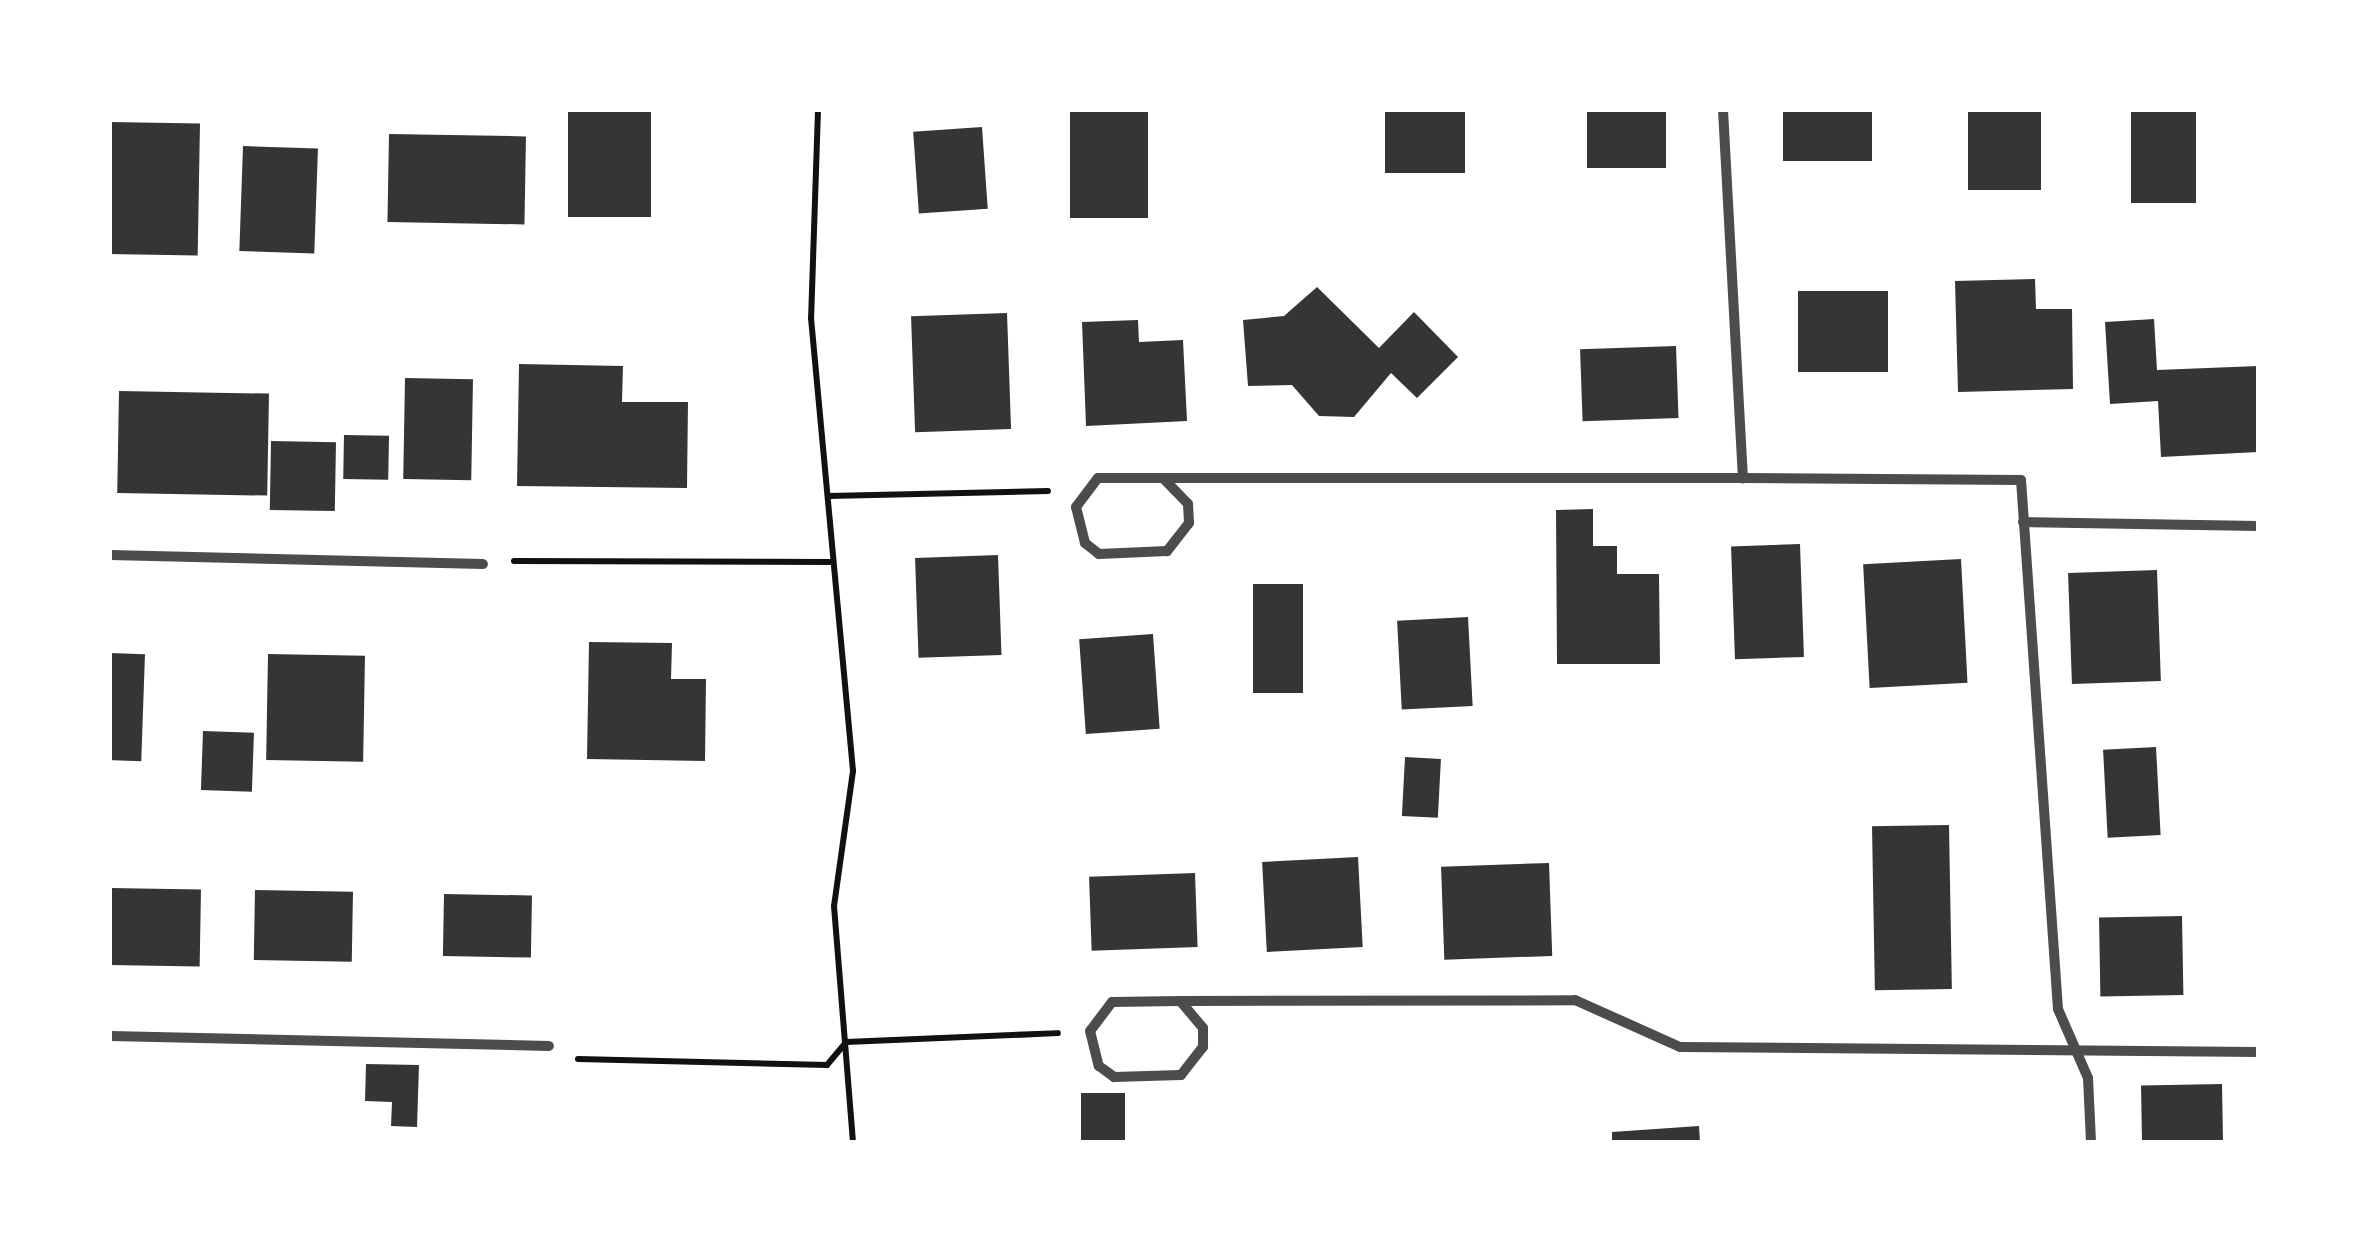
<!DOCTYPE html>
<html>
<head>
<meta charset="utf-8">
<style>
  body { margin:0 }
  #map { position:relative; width:2368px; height:1252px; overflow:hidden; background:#fff; font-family:"PT Sans",sans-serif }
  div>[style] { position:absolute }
  .building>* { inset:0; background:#353535; transform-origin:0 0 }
  .path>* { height:6px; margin:-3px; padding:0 3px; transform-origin:3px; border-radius:3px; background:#111 }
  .minor>* { height:10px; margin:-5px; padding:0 5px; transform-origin:5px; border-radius:5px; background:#4c4c4c }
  span { translate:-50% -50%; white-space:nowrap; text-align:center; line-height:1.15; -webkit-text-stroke:8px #fff; paint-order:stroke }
  .frame { position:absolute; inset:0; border:112px solid #fff; pointer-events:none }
</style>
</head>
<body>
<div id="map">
  <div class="building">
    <div style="left:568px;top:110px;width:83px;height:107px"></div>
    <div style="left:1070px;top:110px;width:78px;height:108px"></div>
    <div style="left:1385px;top:110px;width:80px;height:63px"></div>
    <div style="left:1587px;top:110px;width:79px;height:58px"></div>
    <div style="left:1783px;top:110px;width:89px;height:51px"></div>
    <div style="left:1968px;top:110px;width:73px;height:80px"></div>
    <div style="left:2131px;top:110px;width:65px;height:93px"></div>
    <div style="left:110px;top:122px;width:90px;height:132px;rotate:1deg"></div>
    <div style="left:982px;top:127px;width:82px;height:69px;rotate:86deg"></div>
    <div style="left:389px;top:134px;width:137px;height:88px;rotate:1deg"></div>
    <div style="left:243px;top:146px;width:75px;height:105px;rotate:2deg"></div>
    <div style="clip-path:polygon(2035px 279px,2036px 309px,2072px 309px,2073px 389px,1958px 392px,1955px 281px)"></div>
    <div style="clip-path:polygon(1317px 287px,1379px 348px,1414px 312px,1458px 357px,1417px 398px,1391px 373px,1354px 417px,1319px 416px,1292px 385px,1248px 386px,1243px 320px,1284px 316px)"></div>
    <div style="left:1888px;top:291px;width:81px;height:90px;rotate:90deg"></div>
    <div style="left:1007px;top:313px;width:116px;height:96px;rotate:88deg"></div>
    <div style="clip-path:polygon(2154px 319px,2157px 370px,2258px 366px,2258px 452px,2161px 457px,2158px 401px,2110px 404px,2105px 322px)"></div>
    <div style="clip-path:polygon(1138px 320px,1139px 342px,1183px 340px,1187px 421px,1086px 426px,1082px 322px)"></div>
    <div style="left:1676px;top:346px;width:72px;height:96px;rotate:88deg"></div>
    <div style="clip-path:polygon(519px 364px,623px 366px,622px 402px,688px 402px,687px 488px,517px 486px)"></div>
    <div style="left:405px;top:378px;width:68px;height:101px;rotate:1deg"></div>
    <div style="left:119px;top:391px;width:150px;height:102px;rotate:1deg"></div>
    <div style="left:344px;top:435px;width:45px;height:44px;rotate:1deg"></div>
    <div style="left:271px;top:441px;width:65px;height:69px;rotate:1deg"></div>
    <div style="clip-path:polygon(1593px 509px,1593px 546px,1617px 546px,1617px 574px,1659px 574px,1660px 664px,1557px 664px,1556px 510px)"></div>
    <div style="left:1800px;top:544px;width:113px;height:69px;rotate:88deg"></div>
    <div style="left:998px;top:555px;width:100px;height:83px;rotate:88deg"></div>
    <div style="left:1961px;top:559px;width:124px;height:98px;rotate:87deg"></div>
    <div style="left:2157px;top:570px;width:111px;height:89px;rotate:88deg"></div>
    <div style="left:1253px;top:584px;width:50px;height:109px"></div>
    <div style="left:1468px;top:617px;width:89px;height:71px;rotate:87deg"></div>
    <div style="left:1153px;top:634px;width:95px;height:74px;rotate:86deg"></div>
    <div style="clip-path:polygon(589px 642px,672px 643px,671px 679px,706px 679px,705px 761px,587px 759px)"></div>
    <div style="left:110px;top:653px;width:35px;height:107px;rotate:2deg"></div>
    <div style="left:268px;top:654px;width:97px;height:106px;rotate:1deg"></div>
    <div style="left:203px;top:731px;width:51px;height:59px;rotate:2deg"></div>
    <div style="left:2156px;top:747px;width:88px;height:53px;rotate:87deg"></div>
    <div style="left:1405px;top:757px;width:36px;height:59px;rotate:3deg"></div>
    <div style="left:1949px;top:825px;width:164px;height:77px;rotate:89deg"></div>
    <div style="left:1358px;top:857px;width:90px;height:96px;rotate:87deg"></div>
    <div style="left:1549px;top:863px;width:93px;height:108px;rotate:88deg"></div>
    <div style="left:1195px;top:873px;width:74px;height:106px;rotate:88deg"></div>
    <div style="left:110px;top:888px;width:91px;height:77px;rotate:1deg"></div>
    <div style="left:255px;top:890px;width:98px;height:70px;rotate:1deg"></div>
    <div style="left:444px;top:894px;width:88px;height:62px;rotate:1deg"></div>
    <div style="left:2182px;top:916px;width:79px;height:83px;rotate:89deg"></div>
    <div style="clip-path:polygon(366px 1064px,419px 1065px,417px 1127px,391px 1126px,392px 1102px,365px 1101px)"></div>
    <div style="left:2222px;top:1084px;width:58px;height:81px;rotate:89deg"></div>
    <div style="left:1081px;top:1093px;width:44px;height:49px"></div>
    <div style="clip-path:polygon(1699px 1126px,1700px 1142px,1612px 1142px,1612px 1132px)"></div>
  </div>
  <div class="path">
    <div style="left:818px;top:110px;width:208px;rotate:91.9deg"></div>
    <div style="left:811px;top:318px;width:455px;rotate:84.7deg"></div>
    <div style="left:853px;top:771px;width:136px;rotate:98deg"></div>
    <div style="left:834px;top:906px;width:237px;rotate:85.4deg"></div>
    <div style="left:829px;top:496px;width:219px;rotate:-1.3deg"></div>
    <div style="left:514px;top:561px;width:318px;rotate:0.2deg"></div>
    <div style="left:578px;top:1059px;width:249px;rotate:1.4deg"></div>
    <div style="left:827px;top:1065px;width:30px;rotate:-50deg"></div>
    <div style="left:846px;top:1042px;width:212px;rotate:-2.4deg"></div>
  </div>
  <div class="minor">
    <div style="left:1723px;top:110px;width:369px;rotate:86.9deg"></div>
    <div style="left:1743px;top:478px;width:278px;rotate:0.4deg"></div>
    <div style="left:2021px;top:480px;width:530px;rotate:86deg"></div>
    <div style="left:2058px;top:1009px;width:75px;rotate:66.5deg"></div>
    <div style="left:2088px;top:1078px;width:64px;rotate:87.3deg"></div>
    <div style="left:1163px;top:478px;width:36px;rotate:46deg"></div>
    <div style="left:1188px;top:504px;width:19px;rotate:87deg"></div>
    <div style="left:1189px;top:523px;width:36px;rotate:128deg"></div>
    <div style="left:1167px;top:551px;width:68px;rotate:177.5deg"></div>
    <div style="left:1099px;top:554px;width:18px;rotate:-142deg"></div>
    <div style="left:1085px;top:543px;width:37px;rotate:-104deg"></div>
    <div style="left:1076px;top:507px;width:36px;rotate:-53deg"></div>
    <div style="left:1098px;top:478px;width:645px"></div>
    <div style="left:2023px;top:522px;width:235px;rotate:1deg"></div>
    <div style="left:110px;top:555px;width:373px;rotate:1.4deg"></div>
    <div style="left:1180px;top:1001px;width:68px;rotate:179.2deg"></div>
    <div style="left:1112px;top:1002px;width:36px;rotate:127deg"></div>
    <div style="left:1090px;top:1031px;width:36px;rotate:76deg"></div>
    <div style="left:1099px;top:1066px;width:19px;rotate:36deg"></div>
    <div style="left:1114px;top:1077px;width:67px;rotate:-1.7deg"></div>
    <div style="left:1181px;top:1075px;width:36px;rotate:-52deg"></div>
    <div style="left:1203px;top:1047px;width:19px;rotate:-90deg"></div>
    <div style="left:1203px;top:1028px;width:35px;rotate:-130deg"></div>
    <div style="left:1180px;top:1001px;width:395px;rotate:-0.1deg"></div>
    <div style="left:1575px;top:1000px;width:115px;rotate:24.1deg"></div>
    <div style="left:1680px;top:1047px;width:578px;rotate:0.5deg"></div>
    <div style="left:110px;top:1036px;width:439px;rotate:1.3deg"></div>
  </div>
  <div class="frame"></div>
</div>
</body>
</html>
